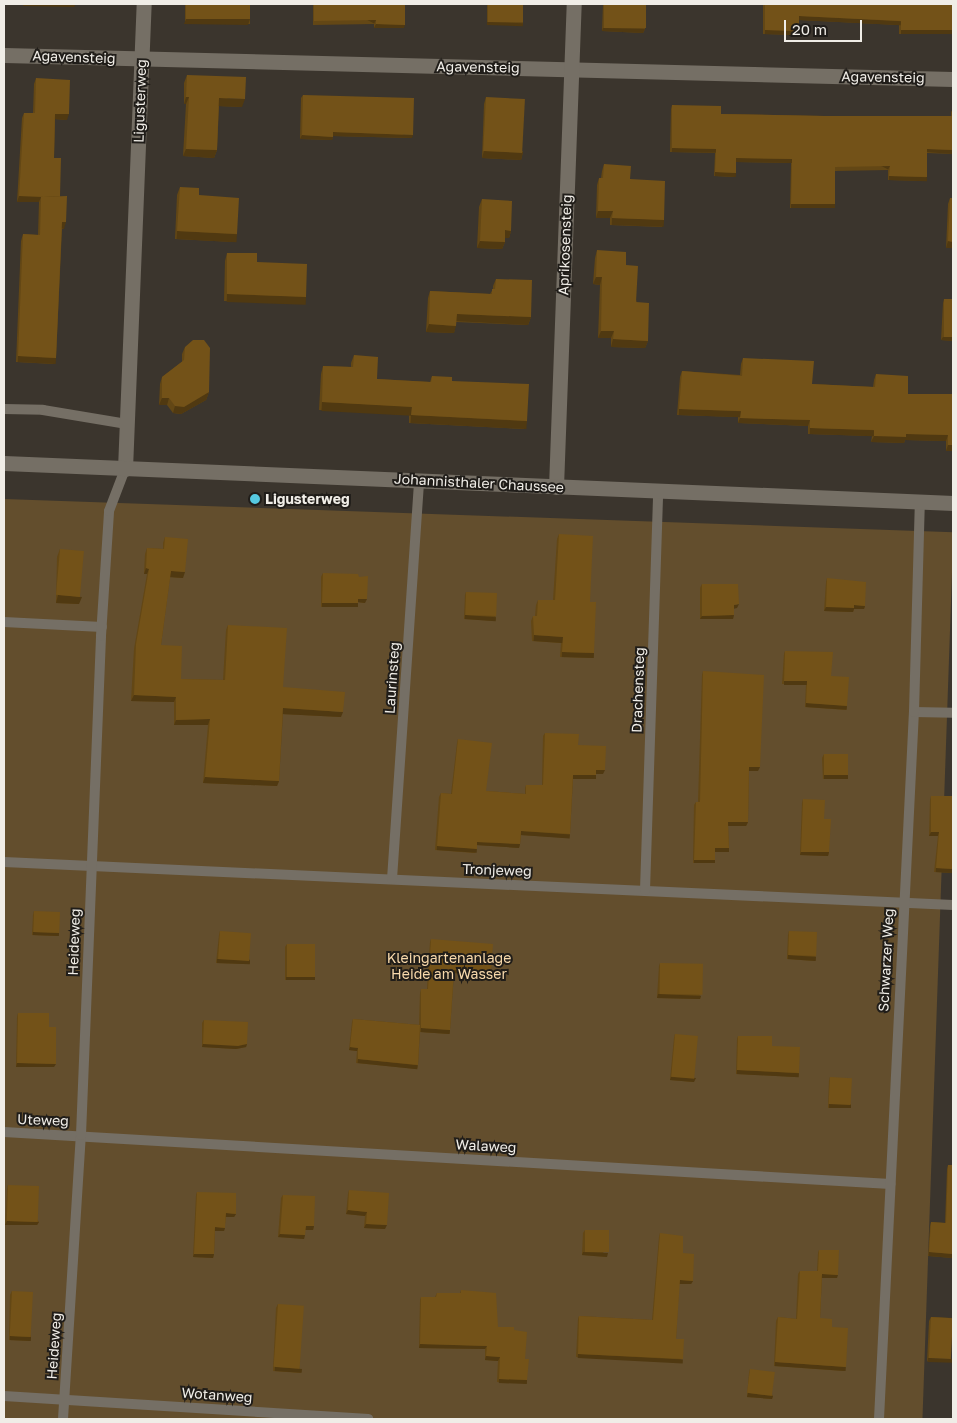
<!DOCTYPE html>
<html>
<head>
<meta charset="utf-8">
<style>
  body { margin:0 }
  #map { position:relative; width:957px; height:1423px; overflow:hidden; background:#3b352d; font-family:"Golos Text",sans-serif }
  div>[style] { position:absolute }
  .green>* { inset:0; background:#634e2d; transform-origin:0 0 }
  .service>* { height:10px; margin:-5px; padding:0 5px; transform-origin:5px; border-radius:5px; background:#756f65 }
  .minor>* { height:15px; margin:-7.5px; padding:0 7.5px; transform-origin:7.5px; border-radius:7.5px; background:#756f65 }
  .tertiary>* { height:15px; margin:-7.5px; padding:0 7.5px; transform-origin:7.5px; border-radius:7.5px; background:#756f65 }
  .wall>* { inset:0; background:#634715; transform-origin:0 0 }
  .shaded-wall>* { inset:0; background:#503911; transform-origin:0 0 }
  .building>* { inset:0; background:#735218; transform-origin:0 0 }
  .dots>* { width:14px; height:14px; translate:-50% -50%; box-sizing:border-box; border:2px solid #201d19; border-radius:50% }
  span { translate:-50% -50%; white-space:nowrap; text-align:center; line-height:1.15; -webkit-text-stroke:4px #201d19; paint-order:stroke }
  .street-label { font-size:14px; color:#f0ede7 }
  .poi-label { font-size:14px; color:#f0ede7; font-weight:700 }
  .left { translate:0 -50%; text-align:left }
  .park-label { font-size:14px; color:#f8d9ab }
  .frame { position:absolute; inset:0; border:5px solid #f0ede7; pointer-events:none }
  .scale { position:absolute; left:784px; top:20px; width:78px; height:22px; box-sizing:border-box; border:2px solid #f0ede7; border-top:0; padding-left:6px; font-size:15px; line-height:18px; white-space:nowrap; color:#f0ede7; -webkit-text-stroke:4px #201d19; paint-order:stroke }
</style>
</head>
<body>
<div id="map">
  <div class="green">
    <div style="left:4px;top:499px;width:950px;height:920px;rotate:2deg"></div>
  </div>
  <div class="service">
    <div style="left:4px;top:409px;width:39px;rotate:1deg"></div>
    <div style="left:43px;top:410px;width:85px;rotate:9.5deg"></div>
    <div style="left:4px;top:622px;width:98px;rotate:2.9deg"></div>
    <div style="left:914px;top:712px;width:39px;rotate:1deg"></div>
    <div style="left:4px;top:862px;width:950px;rotate:2.59deg"></div>
    <div style="left:392px;top:879px;width:401px;rotate:-86.1deg"></div>
    <div style="left:645px;top:890px;width:399px;rotate:-88.1deg"></div>
    <div style="left:4px;top:1132px;width:888px;rotate:3.36deg"></div>
    <div style="left:4px;top:1396px;width:365px;rotate:3.6deg"></div>
    <div style="left:63px;top:1419px;width:285px;rotate:-86.4deg"></div>
    <div style="left:81px;top:1135px;width:499px;rotate:-87.7deg"></div>
    <div style="left:101px;top:636px;width:125px;rotate:-86.3deg"></div>
    <div style="left:109px;top:511px;width:45px;rotate:-69.1deg"></div>
    <div style="left:879px;top:1419px;width:708px;rotate:-87.17deg"></div>
    <div style="left:914px;top:712px;width:210px;rotate:-88.4deg"></div>
  </div>
  <div class="minor">
    <div style="left:4px;top:55px;width:949px;rotate:1.45deg"></div>
    <div style="left:125px;top:469px;width:465px;rotate:-87.7deg"></div>
    <div style="left:556px;top:487px;width:483px;rotate:-87.9deg"></div>
  </div>
  <div class="tertiary">
    <div style="left:4px;top:463px;width:950px;rotate:2.41deg"></div>
  </div>
  <div class="wall">
    <div style="left:185px;top:4px;width:65px;height:20px"></div>
    <div style="clip-path:polygon(313px 4px,405px 4px,404px 28px,374px 28px,374px 24px,313px 25px)"></div>
    <div style="left:487px;top:4px;width:36px;height:21px"></div>
    <div style="clip-path:polygon(603px 4px,646px 4px,645px 29px,643px 33px,602px 31px)"></div>
    <div style="clip-path:polygon(763px 4px,953px 4px,953px 34px,899px 34px,899px 25px,799px 20px,798px 35px,763px 34px)"></div>
    <div style="clip-path:polygon(187px 75px,242px 107px,219px 106px,217px 150px,214px 158px,183px 156px,186px 104px,184px 104px,184px 83px)"></div>
    <div style="clip-path:polygon(36px 78px,67px 120px,55px 119px,54px 158px,60px 196px,64px 229px,62px 229px,56px 358px,53px 364px,16px 362px,21px 241px,23px 234px,38px 235px,39px 202px,17px 202px,22px 118px,24px 113px,33px 113px,34px 84px)"></div>
    <div style="clip-path:polygon(303px 95px,412px 138px,333px 136px,332px 140px,300px 139px,301px 98px)"></div>
    <div style="clip-path:polygon(486px 97px,523px 152px,521px 160px,482px 158px,484px 104px)"></div>
    <div style="clip-path:polygon(672px 105px,721px 114px,825px 116px,951px 116px,951px 112px,953px 109px,953px 154px,927px 153px,926px 181px,888px 180px,888px 170px,835px 171px,834px 208px,790px 208px,791px 163px,736px 162px,734px 177px,714px 176px,715px 153px,670px 152px,671px 109px)"></div>
    <div style="clip-path:polygon(604px 164px,630px 179px,664px 220px,662px 227px,610px 225px,610px 218px,596px 218px,597px 185px,599px 178px,601px 178px,602px 171px)"></div>
    <div style="clip-path:polygon(180px 187px,199px 195px,237px 234px,234px 242px,175px 239px,177px 195px)"></div>
    <div style="clip-path:polygon(950px 198px,953px 248px,946px 248px,948px 204px)"></div>
    <div style="clip-path:polygon(482px 199px,511px 231px,509px 238px,505px 238px,505px 242px,502px 249px,477px 248px,479px 207px)"></div>
    <div style="clip-path:polygon(597px 250px,626px 265px,648px 341px,645px 348px,611px 347px,611px 338px,598px 338px,600px 285px,593px 284px,595px 258px)"></div>
    <div style="clip-path:polygon(227px 253px,257px 262px,306px 297px,304px 304px,224px 301px,225px 261px)"></div>
    <div style="clip-path:polygon(496px 279px,531px 317px,528px 325px,456px 322px,454px 333px,426px 332px,428px 298px,430px 291px,490px 294px,493px 289px,493px 286px)"></div>
    <div style="clip-path:polygon(944px 299px,953px 299px,953px 341px,941px 340px,943px 303px)"></div>
    <div style="clip-path:polygon(185px 347px,209px 392px,206px 400px,181px 414px,173px 413px,167px 405px,159px 405px,160px 384px,162px 377px,182px 362px,182px 354px)"></div>
    <div style="clip-path:polygon(354px 355px,377px 379px,430px 382px,432px 376px,452px 381px,527px 421px,524px 429px,409px 423px,409px 415px,319px 410px,321px 374px,323px 366px,351px 367px,351px 363px)"></div>
    <div style="clip-path:polygon(743px 358px,812px 384px,873px 387px,874px 380px,876px 374px,908px 394px,953px 394px,953px 451px,946px 451px,946px 441px,905px 440px,904px 443px,871px 442px,872px 436px,808px 434px,808px 426px,738px 423px,738px 417px,677px 415px,680px 377px,682px 371px,740px 375px,741px 364px)"></div>
    <div style="clip-path:polygon(559px 534px,590px 602px,594px 653px,592px 658px,560px 657px,561px 643px,532px 641px,531px 621px,533px 616px,535px 616px,536px 605px,538px 600px,553px 600px,557px 539px)"></div>
    <div style="clip-path:polygon(165px 537px,183px 578px,170px 577px,161px 645px,181px 679px,223px 680px,226px 630px,228px 625px,283px 687px,341px 717px,283px 714px,279px 781px,277px 786px,203px 783px,208px 725px,174px 725px,174px 702px,131px 701px,134px 649px,147px 574px,144px 574px,145px 554px,147px 548px,163px 549px,163px 543px)"></div>
    <div style="clip-path:polygon(60px 549px,79px 604px,56px 603px,57px 557px)"></div>
    <div style="clip-path:polygon(323px 573px,365px 603px,358px 602px,357px 607px,321px 607px,321px 577px)"></div>
    <div style="clip-path:polygon(827px 578px,865px 606px,864px 609px,854px 609px,853px 612px,824px 611px,826px 582px)"></div>
    <div style="clip-path:polygon(702px 584px,737px 608px,734px 608px,733px 619px,700px 619px,700px 588px)"></div>
    <div style="clip-path:polygon(466px 592px,496px 617px,495px 621px,464px 619px,465px 595px)"></div>
    <div style="clip-path:polygon(785px 651px,831px 676px,847px 706px,846px 710px,805px 707px,806px 684px,782px 684px,784px 654px)"></div>
    <div style="clip-path:polygon(703px 671px,758px 771px,749px 771px,748px 822px,746px 826px,728px 826px,729px 848px,728px 852px,715px 852px,715px 860px,714px 863px,693px 863px,694px 805px,696px 802px,698px 802px,702px 675px)"></div>
    <div style="clip-path:polygon(545px 733px,578px 745px,603px 774px,596px 774px,595px 779px,573px 779px,570px 834px,569px 838px,521px 835px,520px 844px,519px 848px,477px 845px,475px 853px,435px 850px,439px 797px,441px 793px,451px 794px,457px 743px,458px 739px,486px 791px,525px 794px,525px 788px,526px 785px,542px 785px,543px 736px)"></div>
    <div style="clip-path:polygon(824px 754px,846px 779px,823px 779px,822px 758px)"></div>
    <div style="clip-path:polygon(931px 796px,953px 873px,934px 872px,938px 836px,929px 836px,930px 800px)"></div>
    <div style="clip-path:polygon(803px 799px,824px 819px,829px 852px,828px 856px,800px 855px,802px 803px)"></div>
    <div style="clip-path:polygon(34px 911px,59px 933px,57px 936px,32px 935px,33px 915px)"></div>
    <div style="clip-path:polygon(220px 931px,250px 960px,249px 964px,216px 963px,219px 935px)"></div>
    <div style="clip-path:polygon(789px 931px,816px 957px,815px 961px,787px 959px,788px 935px)"></div>
    <div style="clip-path:polygon(431px 939px,490px 976px,454px 973px,450px 1030px,449px 1034px,420px 1032px,418px 1065px,417px 1069px,356px 1063px,357px 1051px,349px 1050px,352px 1022px,353px 1019px,419px 1025px,420px 993px,421px 989px,427px 989px,430px 942px)"></div>
    <div style="clip-path:polygon(287px 944px,314px 980px,285px 980px,285px 947px)"></div>
    <div style="clip-path:polygon(660px 963px,701px 996px,700px 999px,657px 998px,659px 966px)"></div>
    <div style="clip-path:polygon(18px 1013px,49px 1027px,54px 1067px,16px 1067px,17px 1017px)"></div>
    <div style="clip-path:polygon(204px 1020px,247px 1044px,246px 1047px,236px 1049px,202px 1047px,202px 1023px)"></div>
    <div style="clip-path:polygon(675px 1034px,694px 1082px,670px 1080px,674px 1038px)"></div>
    <div style="clip-path:polygon(738px 1036px,772px 1046px,799px 1073px,798px 1077px,736px 1074px,737px 1039px)"></div>
    <div style="clip-path:polygon(830px 1077px,850px 1108px,828px 1108px,829px 1081px)"></div>
    <div style="clip-path:polygon(948px 1165px,953px 1165px,953px 1258px,928px 1256px,930px 1226px,931px 1222px,945px 1223px,947px 1169px)"></div>
    <div style="clip-path:polygon(8px 1185px,39px 1222px,37px 1225px,5px 1225px,7px 1189px)"></div>
    <div style="clip-path:polygon(349px 1190px,385px 1229px,364px 1228px,365px 1216px,346px 1214px,348px 1194px)"></div>
    <div style="clip-path:polygon(197px 1192px,236px 1214px,234px 1217px,226px 1217px,224px 1231px,215px 1231px,214px 1254px,213px 1258px,193px 1257px,196px 1195px)"></div>
    <div style="clip-path:polygon(283px 1195px,314px 1226px,313px 1230px,305px 1230px,304px 1239px,278px 1237px,281px 1198px)"></div>
    <div style="clip-path:polygon(585px 1230px,607px 1257px,582px 1255px,583px 1233px)"></div>
    <div style="clip-path:polygon(660px 1233px,683px 1253px,693px 1281px,691px 1284px,679px 1284px,676px 1339px,681px 1362px,576px 1357px,578px 1319px,579px 1316px,652px 1320px,659px 1237px)"></div>
    <div style="clip-path:polygon(819px 1250px,837px 1278px,822px 1278px,820px 1318px,832px 1327px,844px 1371px,774px 1366px,776px 1321px,778px 1317px,796px 1319px,798px 1274px,800px 1271px,817px 1271px,818px 1253px)"></div>
    <div style="clip-path:polygon(461px 1290px,498px 1327px,514px 1330px,525px 1359px,526px 1383px,497px 1382px,498px 1361px,485px 1360px,485px 1349px,419px 1348px,420px 1300px,421px 1297px,435px 1297px,437px 1293px,460px 1293px)"></div>
    <div style="clip-path:polygon(12px 1291px,31px 1337px,30px 1341px,9px 1340px,10px 1295px)"></div>
    <div style="clip-path:polygon(278px 1304px,301px 1373px,273px 1371px,276px 1308px)"></div>
    <div style="clip-path:polygon(931px 1317px,953px 1318px,927px 1362px,929px 1321px)"></div>
    <div style="clip-path:polygon(750px 1369px,773px 1396px,772px 1399px,747px 1397px,749px 1373px)"></div>
  </div>
  <div class="shaded-wall">
    <div style="clip-path:polygon(24px 4px,76px 4px,74px 7px,23px 6px)"></div>
    <div style="left:799px;top:16px;width:102px;height:4px;rotate:3deg"></div>
    <div style="clip-path:polygon(186px 19px,250px 19px,248px 25px,184px 24px)"></div>
    <div style="left:376px;top:20px;width:4px;height:62px;rotate:117deg"></div>
    <div style="left:487px;top:22px;width:36px;height:3px;rotate:2deg"></div>
    <div style="clip-path:polygon(376px 24px,405px 25px,404px 28px,374px 28px)"></div>
    <div style="clip-path:polygon(603px 28px,645px 29px,643px 33px,602px 31px)"></div>
    <div style="left:765px;top:30px;width:34px;height:4px;rotate:2deg"></div>
    <div style="left:901px;top:30px;width:52px;height:4px"></div>
    <div style="clip-path:polygon(186px 97px,189px 97px,186px 104px,184px 104px)"></div>
    <div style="clip-path:polygon(219px 98px,245px 99px,242px 107px,216px 106px)"></div>
    <div style="clip-path:polygon(55px 114px,69px 114px,67px 120px,53px 119px)"></div>
    <div style="clip-path:polygon(333px 132px,413px 135px,412px 138px,332px 136px)"></div>
    <div style="clip-path:polygon(302px 135px,333px 137px,332px 140px,300px 139px)"></div>
    <div style="left:672px;top:148px;width:44px;height:4px;rotate:1deg"></div>
    <div style="clip-path:polygon(186px 149px,217px 150px,214px 158px,183px 156px)"></div>
    <div style="clip-path:polygon(927px 149px,953px 150px,953px 154px,926px 152px)"></div>
    <div style="clip-path:polygon(484px 151px,523px 152px,521px 160px,482px 158px)"></div>
    <div style="left:736px;top:158px;width:56px;height:4px;rotate:1deg"></div>
    <div style="left:890px;top:166px;width:4px;height:55px;rotate:117deg"></div>
    <div style="left:715px;top:172px;width:21px;height:4px;rotate:3deg"></div>
    <div style="left:889px;top:176px;width:38px;height:4px;rotate:2deg"></div>
    <div style="clip-path:polygon(19px 196px,60px 197px,41px 197px,39px 202px,17px 202px)"></div>
    <div style="left:791px;top:204px;width:44px;height:4px"></div>
    <div style="clip-path:polygon(598px 211px,613px 211px,610px 218px,596px 218px)"></div>
    <div style="left:612px;top:218px;width:52px;height:7px;rotate:2deg"></div>
    <div style="clip-path:polygon(62px 222px,66px 222px,64px 229px,60px 228px)"></div>
    <div style="clip-path:polygon(505px 230px,511px 231px,509px 238px,503px 238px)"></div>
    <div style="left:177px;top:231px;width:60px;height:8px;rotate:3deg"></div>
    <div style="clip-path:polygon(480px 241px,505px 242px,502px 249px,477px 248px)"></div>
    <div style="clip-path:polygon(948px 241px,953px 242px,953px 248px,946px 248px)"></div>
    <div style="clip-path:polygon(596px 277px,602px 277px,600px 285px,593px 284px)"></div>
    <div style="left:227px;top:294px;width:79px;height:8px;rotate:2deg"></div>
    <div style="clip-path:polygon(457px 314px,531px 317px,528px 325px,454px 321px)"></div>
    <div style="clip-path:polygon(429px 324px,456px 326px,454px 333px,426px 332px)"></div>
    <div style="clip-path:polygon(601px 331px,614px 331px,611px 338px,598px 338px)"></div>
    <div style="clip-path:polygon(943px 337px,953px 337px,953px 341px,941px 340px)"></div>
    <div style="clip-path:polygon(613px 339px,648px 341px,645px 348px,611px 347px)"></div>
    <div style="left:18px;top:356px;width:38px;height:6px;rotate:3deg"></div>
    <div style="clip-path:polygon(209px 392px,206px 400px,181px 414px,173px 413px,175px 406px)"></div>
    <div style="clip-path:polygon(162px 398px,169px 398px,167px 405px,159px 405px)"></div>
    <div style="left:322px;top:402px;width:90px;height:9px;rotate:3deg"></div>
    <div style="left:679px;top:409px;width:62px;height:6px;rotate:2deg"></div>
    <div style="left:411px;top:415px;width:116px;height:8px;rotate:3deg"></div>
    <div style="clip-path:polygon(740px 418px,810px 420px,808px 426px,738px 423px)"></div>
    <div style="left:810px;top:428px;width:64px;height:6px;rotate:2deg"></div>
    <div style="clip-path:polygon(906px 434px,948px 435px,946px 441px,905px 440px,904px 443px,871px 442px,874px 436px)"></div>
    <div style="clip-path:polygon(948px 445px,953px 445px,953px 451px,946px 451px)"></div>
    <div style="clip-path:polygon(146px 568px,149px 569px,147px 574px,144px 574px)"></div>
    <div style="clip-path:polygon(171px 571px,185px 572px,183px 578px,169px 577px)"></div>
    <div style="clip-path:polygon(58px 595px,82px 597px,79px 604px,56px 603px)"></div>
    <div style="clip-path:polygon(358px 599px,367px 599px,365px 603px,357px 602px)"></div>
    <div style="left:322px;top:603px;width:36px;height:4px"></div>
    <div style="clip-path:polygon(739px 604px,737px 608px,733px 609px,734px 605px)"></div>
    <div style="clip-path:polygon(854px 605px,865px 606px,864px 609px,854px 609px,853px 612px,824px 611px,826px 607px)"></div>
    <div style="left:465px;top:615px;width:31px;height:4px;rotate:4deg"></div>
    <div style="clip-path:polygon(734px 615px,733px 619px,700px 619px,702px 616px)"></div>
    <div style="left:534px;top:635px;width:29px;height:6px;rotate:4deg"></div>
    <div style="left:562px;top:652px;width:32px;height:5px;rotate:2deg"></div>
    <div style="left:784px;top:681px;width:23px;height:4px"></div>
    <div style="clip-path:polygon(134px 695px,176px 697px,174px 702px,131px 701px)"></div>
    <div style="left:806px;top:703px;width:41px;height:4px;rotate:4deg"></div>
    <div style="clip-path:polygon(283px 708px,343px 712px,341px 717px,281px 714px)"></div>
    <div style="clip-path:polygon(210px 719px,208px 725px,174px 725px,176px 720px)"></div>
    <div style="clip-path:polygon(749px 767px,760px 767px,758px 771px,748px 771px)"></div>
    <div style="clip-path:polygon(596px 770px,605px 770px,603px 774px,595px 774px)"></div>
    <div style="left:573px;top:775px;width:23px;height:4px"></div>
    <div style="left:824px;top:775px;width:24px;height:4px"></div>
    <div style="clip-path:polygon(205px 777px,279px 781px,277px 786px,203px 783px)"></div>
    <div style="clip-path:polygon(728px 822px,748px 822px,746px 826px,727px 826px)"></div>
    <div style="left:521px;top:831px;width:49px;height:4px;rotate:4deg"></div>
    <div style="clip-path:polygon(931px 832px,939px 832px,938px 836px,929px 836px)"></div>
    <div style="clip-path:polygon(477px 842px,520px 844px,519px 848px,476px 845px)"></div>
    <div style="left:437px;top:846px;width:40px;height:4px;rotate:4deg"></div>
    <div style="left:715px;top:848px;width:14px;height:4px"></div>
    <div style="clip-path:polygon(801px 852px,829px 852px,828px 856px,800px 855px)"></div>
    <div style="left:694px;top:860px;width:21px;height:3px"></div>
    <div style="left:936px;top:868px;width:17px;height:4px;rotate:3deg"></div>
    <div style="left:33px;top:932px;width:26px;height:3px;rotate:2deg"></div>
    <div style="left:788px;top:955px;width:28px;height:4px;rotate:4deg"></div>
    <div style="left:217px;top:959px;width:33px;height:4px;rotate:2deg"></div>
    <div style="clip-path:polygon(454px 970px,491px 972px,490px 976px,453px 973px)"></div>
    <div style="left:286px;top:977px;width:29px;height:3px"></div>
    <div style="clip-path:polygon(658px 994px,701px 996px,700px 999px,657px 998px)"></div>
    <div style="left:421px;top:1028px;width:29px;height:4px;rotate:4deg"></div>
    <div style="clip-path:polygon(203px 1044px,247px 1044px,246px 1047px,236px 1049px,202px 1047px)"></div>
    <div style="clip-path:polygon(350px 1047px,358px 1048px,357px 1051px,349px 1050px)"></div>
    <div style="left:358px;top:1059px;width:60px;height:4px;rotate:6deg"></div>
    <div style="clip-path:polygon(17px 1063px,56px 1064px,54px 1067px,16px 1067px)"></div>
    <div style="left:737px;top:1070px;width:62px;height:4px;rotate:3deg"></div>
    <div style="clip-path:polygon(671px 1077px,696px 1078px,694px 1082px,670px 1080px)"></div>
    <div style="left:829px;top:1104px;width:22px;height:4px"></div>
    <div style="clip-path:polygon(348px 1210px,367px 1212px,365px 1216px,346px 1214px)"></div>
    <div style="clip-path:polygon(226px 1213px,236px 1214px,234px 1217px,225px 1217px)"></div>
    <div style="clip-path:polygon(7px 1221px,39px 1222px,37px 1225px,5px 1225px)"></div>
    <div style="clip-path:polygon(366px 1224px,387px 1225px,385px 1229px,364px 1228px)"></div>
    <div style="clip-path:polygon(306px 1226px,314px 1226px,313px 1230px,304px 1230px)"></div>
    <div style="clip-path:polygon(215px 1227px,225px 1228px,224px 1231px,213px 1231px)"></div>
    <div style="clip-path:polygon(280px 1234px,305px 1235px,304px 1239px,278px 1237px)"></div>
    <div style="clip-path:polygon(583px 1252px,608px 1253px,607px 1257px,582px 1255px)"></div>
    <div style="left:929px;top:1252px;width:24px;height:4px;rotate:5deg"></div>
    <div style="clip-path:polygon(194px 1254px,214px 1254px,213px 1258px,193px 1257px)"></div>
    <div style="clip-path:polygon(822px 1274px,838px 1275px,837px 1278px,820px 1278px)"></div>
    <div style="clip-path:polygon(680px 1280px,693px 1281px,691px 1284px,678px 1284px)"></div>
    <div style="left:10px;top:1336px;width:21px;height:4px;rotate:3deg"></div>
    <div style="clip-path:polygon(420px 1344px,487px 1346px,485px 1349px,419px 1348px)"></div>
    <div style="left:578px;top:1354px;width:105px;height:4px;rotate:3deg"></div>
    <div style="clip-path:polygon(486px 1356px,500px 1357px,498px 1361px,485px 1360px)"></div>
    <div style="left:928px;top:1358px;width:25px;height:4px;rotate:2deg"></div>
    <div style="left:775px;top:1362px;width:71px;height:4px;rotate:4deg"></div>
    <div style="left:275px;top:1367px;width:27px;height:4px;rotate:4deg"></div>
    <div style="left:499px;top:1379px;width:28px;height:4px;rotate:2deg"></div>
    <div style="clip-path:polygon(748px 1393px,773px 1396px,772px 1399px,747px 1397px)"></div>
  </div>
  <div class="building">
    <div style="left:186px;top:4px;width:64px;height:15px"></div>
    <div style="clip-path:polygon(314px 4px,405px 4px,405px 25px,376px 24px,376px 20px,314px 21px)"></div>
    <div style="left:488px;top:4px;width:35px;height:18px"></div>
    <div style="left:604px;top:4px;width:42px;height:24px"></div>
    <div style="clip-path:polygon(765px 4px,953px 4px,953px 30px,901px 30px,901px 21px,799px 16px,799px 31px,765px 30px)"></div>
    <div style="clip-path:polygon(187px 75px,246px 77px,245px 99px,219px 98px,217px 150px,186px 149px,189px 97px,186px 97px)"></div>
    <div style="clip-path:polygon(36px 78px,70px 80px,69px 114px,55px 114px,54px 158px,61px 158px,60px 196px,44px 197px,19px 196px,24px 113px,35px 113px)"></div>
    <div style="clip-path:polygon(303px 95px,414px 98px,413px 135px,333px 132px,333px 137px,302px 135px)"></div>
    <div style="left:486px;top:97px;width:39px;height:54px;rotate:3deg"></div>
    <div style="clip-path:polygon(672px 105px,721px 106px,721px 114px,825px 116px,952px 116px,953px 109px,953px 150px,927px 149px,927px 177px,889px 176px,890px 166px,835px 167px,835px 204px,791px 204px,792px 159px,736px 158px,736px 173px,715px 172px,716px 149px,672px 148px)"></div>
    <div style="clip-path:polygon(604px 164px,631px 166px,630px 179px,665px 181px,664px 220px,612px 218px,613px 211px,598px 211px,599px 178px,603px 178px)"></div>
    <div style="clip-path:polygon(180px 187px,199px 188px,199px 195px,239px 198px,237px 234px,177px 231px)"></div>
    <div style="clip-path:polygon(67px 196px,66px 222px,62px 222px,56px 358px,18px 356px,23px 234px,40px 235px,41px 197px)"></div>
    <div style="clip-path:polygon(950px 198px,953px 198px,953px 242px,948px 241px)"></div>
    <div style="clip-path:polygon(482px 199px,512px 201px,511px 231px,505px 230px,505px 242px,480px 241px)"></div>
    <div style="clip-path:polygon(597px 250px,626px 252px,626px 265px,638px 266px,636px 302px,649px 303px,648px 341px,613px 339px,614px 331px,601px 331px,602px 277px,596px 277px)"></div>
    <div style="clip-path:polygon(227px 253px,257px 253px,257px 262px,307px 264px,306px 297px,227px 294px)"></div>
    <div style="clip-path:polygon(496px 279px,532px 280px,531px 317px,457px 314px,456px 326px,429px 324px,430px 291px,492px 294px,492px 289px,495px 289px)"></div>
    <div style="left:944px;top:299px;width:9px;height:38px"></div>
    <div style="clip-path:polygon(193px 340px,204px 340px,210px 348px,209px 392px,184px 407px,175px 406px,169px 398px,162px 398px,162px 377px,184px 360px,185px 347px)"></div>
    <div style="clip-path:polygon(354px 355px,378px 357px,377px 379px,431px 382px,432px 376px,452px 377px,452px 381px,529px 384px,527px 421px,411px 415px,412px 407px,322px 402px,323px 366px,353px 367px)"></div>
    <div style="clip-path:polygon(743px 358px,814px 361px,812px 384px,875px 387px,876px 374px,908px 376px,908px 394px,953px 394px,953px 445px,948px 445px,948px 435px,906px 434px,906px 437px,874px 436px,874px 430px,810px 428px,810px 420px,740px 418px,741px 411px,679px 409px,682px 371px,742px 376px)"></div>
    <div style="clip-path:polygon(559px 534px,593px 536px,590px 602px,596px 602px,594px 653px,562px 652px,563px 637px,534px 635px,533px 616px,537px 616px,538px 600px,555px 600px)"></div>
    <div style="clip-path:polygon(165px 537px,188px 539px,185px 572px,171px 571px,161px 645px,182px 646px,181px 679px,225px 680px,228px 625px,287px 628px,283px 687px,345px 692px,343px 712px,283px 708px,279px 781px,205px 777px,210px 719px,176px 720px,176px 697px,134px 695px,136px 644px,149px 569px,146px 568px,147px 548px,164px 549px)"></div>
    <div style="left:60px;top:549px;width:24px;height:46px;rotate:5deg"></div>
    <div style="clip-path:polygon(323px 573px,358px 574px,359px 577px,368px 576px,367px 599px,358px 599px,358px 603px,322px 603px)"></div>
    <div style="clip-path:polygon(827px 578px,866px 582px,865px 606px,854px 605px,854px 608px,826px 607px)"></div>
    <div style="clip-path:polygon(702px 584px,738px 584px,739px 604px,734px 605px,734px 615px,702px 616px)"></div>
    <div style="left:466px;top:592px;width:31px;height:23px;rotate:2deg"></div>
    <div style="clip-path:polygon(785px 651px,833px 652px,831px 676px,849px 677px,847px 706px,806px 703px,807px 681px,784px 681px)"></div>
    <div style="clip-path:polygon(703px 671px,764px 675px,760px 767px,749px 767px,748px 822px,728px 822px,729px 848px,715px 848px,715px 860px,694px 860px,696px 802px,700px 802px)"></div>
    <div style="clip-path:polygon(545px 733px,579px 734px,578px 745px,606px 746px,605px 770px,596px 770px,596px 775px,573px 775px,570px 834px,521px 831px,520px 844px,477px 842px,477px 849px,437px 846px,441px 793px,452px 794px,458px 739px,492px 743px,486px 791px,526px 794px,526px 785px,543px 785px)"></div>
    <div style="left:824px;top:754px;width:24px;height:21px"></div>
    <div style="clip-path:polygon(931px 796px,953px 796px,953px 869px,936px 868px,939px 832px,931px 832px)"></div>
    <div style="clip-path:polygon(803px 799px,825px 800px,824px 819px,831px 819px,829px 852px,801px 852px)"></div>
    <div style="left:34px;top:911px;width:26px;height:21px;rotate:2deg"></div>
    <div style="left:220px;top:931px;width:31px;height:28px;rotate:4deg"></div>
    <div style="left:789px;top:931px;width:28px;height:24px;rotate:2deg"></div>
    <div style="clip-path:polygon(431px 939px,493px 944px,491px 972px,454px 970px,450px 1030px,421px 1028px,421px 989px,428px 989px)"></div>
    <div style="left:287px;top:944px;width:28px;height:33px"></div>
    <div style="left:660px;top:963px;width:43px;height:31px;rotate:1deg"></div>
    <div style="clip-path:polygon(18px 1013px,49px 1013px,49px 1027px,56px 1027px,56px 1064px,17px 1063px)"></div>
    <div style="clip-path:polygon(353px 1019px,420px 1025px,418px 1065px,358px 1059px,358px 1048px,350px 1047px)"></div>
    <div style="clip-path:polygon(204px 1020px,248px 1022px,247px 1044px,238px 1046px,203px 1044px)"></div>
    <div style="left:675px;top:1034px;width:23px;height:43px;rotate:5deg"></div>
    <div style="clip-path:polygon(738px 1036px,772px 1036px,772px 1046px,800px 1047px,799px 1073px,737px 1070px)"></div>
    <div style="left:830px;top:1077px;width:22px;height:27px;rotate:3deg"></div>
    <div style="clip-path:polygon(948px 1165px,953px 1165px,953px 1254px,929px 1252px,931px 1222px,946px 1223px)"></div>
    <div style="left:8px;top:1185px;width:31px;height:36px;rotate:2deg"></div>
    <div style="clip-path:polygon(349px 1190px,389px 1193px,387px 1225px,366px 1224px,367px 1212px,348px 1210px)"></div>
    <div style="clip-path:polygon(197px 1192px,236px 1193px,236px 1214px,226px 1213px,225px 1228px,215px 1227px,214px 1254px,194px 1254px)"></div>
    <div style="clip-path:polygon(283px 1195px,315px 1196px,314px 1226px,306px 1226px,305px 1235px,280px 1234px)"></div>
    <div style="left:585px;top:1230px;width:24px;height:22px"></div>
    <div style="clip-path:polygon(660px 1233px,683px 1236px,683px 1253px,694px 1254px,693px 1281px,680px 1280px,676px 1339px,684px 1339px,683px 1359px,578px 1354px,579px 1316px,653px 1320px)"></div>
    <div style="clip-path:polygon(819px 1250px,839px 1250px,838px 1275px,822px 1274px,820px 1318px,832px 1319px,832px 1327px,848px 1328px,846px 1367px,775px 1362px,778px 1317px,797px 1319px,800px 1271px,818px 1271px)"></div>
    <div style="clip-path:polygon(461px 1290px,496px 1293px,498px 1327px,514px 1327px,514px 1330px,527px 1332px,525px 1359px,529px 1359px,527px 1380px,499px 1379px,500px 1357px,486px 1356px,487px 1346px,420px 1344px,421px 1297px,436px 1297px,437px 1293px,461px 1293px)"></div>
    <div style="left:12px;top:1291px;width:21px;height:45px;rotate:3deg"></div>
    <div style="left:278px;top:1304px;width:26px;height:63px;rotate:4deg"></div>
    <div style="left:931px;top:1317px;width:22px;height:41px;rotate:3deg"></div>
    <div style="left:750px;top:1369px;width:25px;height:24px;rotate:7deg"></div>
  </div>
  <div class="dots">
    <div style="left:255px;top:499px;background:#56c9e0"></div>
  </div>
  <div class="street-label">
    <span style="left:74px;top:57px;rotate:2deg">Agavensteig</span>
    <span style="left:478px;top:67px;rotate:1deg">Agavensteig</span>
    <span style="left:883px;top:77px;rotate:1deg">Agavensteig</span>
    <span style="left:140px;top:101px;rotate:-88deg">Ligusterweg</span>
    <span style="left:565px;top:245px;rotate:-88deg">Aprikosensteig</span>
    <span style="left:479px;top:483px;rotate:3deg">Johannisthaler Chaussee</span>
    <span style="left:392px;top:678px;rotate:-86deg">Laurinsteg</span>
    <span style="left:638px;top:690px;rotate:-88deg">Drachensteg</span>
    <span style="left:497px;top:870px;rotate:2deg">Tronjeweg</span>
    <span style="left:74px;top:942px;rotate:-88deg">Heideweg</span>
    <span style="left:886px;top:960px;rotate:-87deg">Schwarzer Weg</span>
    <span style="left:43px;top:1120px;rotate:2deg">Uteweg</span>
    <span style="left:486px;top:1146px;rotate:3deg">Walaweg</span>
    <span style="left:54px;top:1346px;rotate:-86deg">Heideweg</span>
    <span style="left:217px;top:1395px;rotate:4deg">Wotanweg</span>
  </div>
  <div class="poi-label">
    <span class="left" style="left:265px;top:499px">Ligusterweg</span>
  </div>
  <div class="park-label">
    <span style="left:449px;top:966px">Kleingartenanlage<br>Heide am Wasser</span>
  </div>
  <div class="frame"></div>
  <div class="scale">20 m</div>
</div>
</body>
</html>
